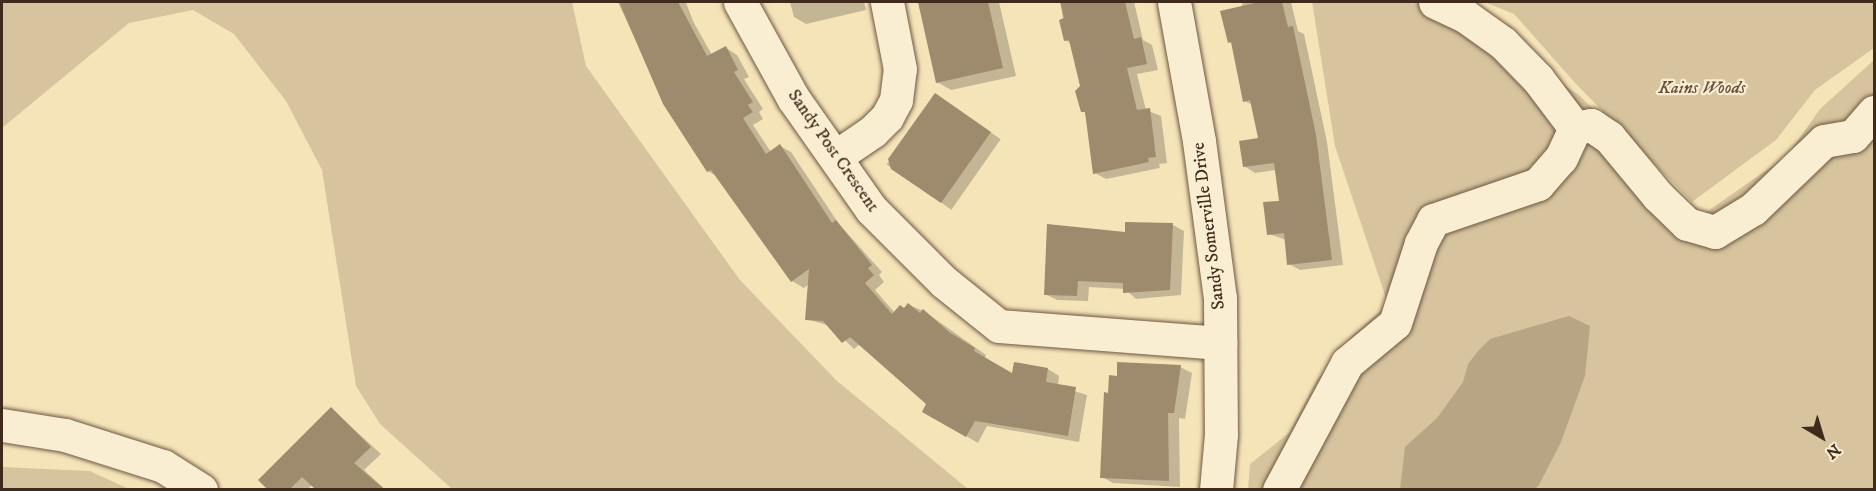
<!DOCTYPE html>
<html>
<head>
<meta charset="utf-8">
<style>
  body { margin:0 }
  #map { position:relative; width:1876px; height:491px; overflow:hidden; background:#f6e4b9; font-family:"IM FELL DW Pica",serif }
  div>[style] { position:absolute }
  .green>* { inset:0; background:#d7c49e }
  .water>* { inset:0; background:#b8a583 }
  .shadow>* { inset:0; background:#0003; transform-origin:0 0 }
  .building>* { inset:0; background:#9e8b6d }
  .roads { filter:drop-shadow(0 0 2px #6d5842) drop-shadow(0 0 2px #6d5842) }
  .minor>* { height:33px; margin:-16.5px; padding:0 16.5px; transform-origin:16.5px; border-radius:16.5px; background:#f9edd2 }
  span { translate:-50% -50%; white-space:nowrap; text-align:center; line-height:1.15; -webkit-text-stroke:4.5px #f9edd2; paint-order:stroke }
  .park-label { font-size:18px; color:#65503c; font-style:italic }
  .street-label { font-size:18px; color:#3f2a1b }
  .frame { position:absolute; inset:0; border:3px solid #3f2a1b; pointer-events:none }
  .north { position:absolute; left:1792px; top:407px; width:60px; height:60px; -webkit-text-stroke:4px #f9edd2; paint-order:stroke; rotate:142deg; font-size:16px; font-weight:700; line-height:24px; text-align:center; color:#3f2a1b }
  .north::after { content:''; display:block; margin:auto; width:21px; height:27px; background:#3f2a1b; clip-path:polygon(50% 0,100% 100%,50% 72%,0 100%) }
</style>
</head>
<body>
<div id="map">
  <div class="green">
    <div style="clip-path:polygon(2px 2px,572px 2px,586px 66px,740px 280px,837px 381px,968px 489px,452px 489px,380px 424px,356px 386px,322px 170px,286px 101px,234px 34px,193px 10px,129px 23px,2px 128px)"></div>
    <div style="clip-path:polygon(1312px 2px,1447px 2px,1580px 96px,1699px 217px,1787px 156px,1820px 109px,1874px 60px,1874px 489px,1248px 490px,1250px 464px,1289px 433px,1317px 380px,1352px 336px,1388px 304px,1335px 146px)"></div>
    <div style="clip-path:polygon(1484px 2px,1874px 2px,1874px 48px,1815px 90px,1776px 140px,1692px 202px,1576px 84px,1514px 14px)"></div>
    <div style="clip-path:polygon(2px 467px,90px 471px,129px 489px,2px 489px)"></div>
  </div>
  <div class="water">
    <div style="clip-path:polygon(1569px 316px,1590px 326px,1585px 376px,1561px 442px,1539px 485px,1534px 490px,1400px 489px,1405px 447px,1437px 418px,1463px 382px,1468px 364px,1479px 350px,1490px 339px)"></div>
  </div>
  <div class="shadow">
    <div style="clip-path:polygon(618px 2px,691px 2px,686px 3px,694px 23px,712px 55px,726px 48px,737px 55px,749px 77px,744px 79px,763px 109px,759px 112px,763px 119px,753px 125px,771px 152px,780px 146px,791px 152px,839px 224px,882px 272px,879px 275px,884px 282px,875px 290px,895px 313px,909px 305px,924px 311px,986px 355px,984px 359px,1013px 375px,1048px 369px,1059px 376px,1058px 386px,1087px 395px,1079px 442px,987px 426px,978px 443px,924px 411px,928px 404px,860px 344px,854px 349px,830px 326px,807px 319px,810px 283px,804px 288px,792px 281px,718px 177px,708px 171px,665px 104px)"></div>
    <div style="clip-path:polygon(790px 2px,864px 2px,866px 10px,806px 24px,794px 17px)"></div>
    <div style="clip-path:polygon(919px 2px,999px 2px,1016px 76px,951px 90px,937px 82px)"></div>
    <div style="clip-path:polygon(1061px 2px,1134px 2px,1143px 40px,1152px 45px,1158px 70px,1137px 74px,1146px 110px,1161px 116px,1167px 163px,1159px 164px,1160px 168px,1106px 179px,1095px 173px,1081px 87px,1072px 44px,1065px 40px)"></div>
    <div style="clip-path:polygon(1243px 2px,1291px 2px,1298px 31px,1304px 34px,1327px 142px,1343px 265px,1300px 270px,1289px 264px,1286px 240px,1269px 234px,1281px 202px,1276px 170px,1255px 173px,1244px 166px,1260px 139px,1253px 105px,1244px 101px,1233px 44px,1229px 42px)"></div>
    <div style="left:936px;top:94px;width:79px;height:86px;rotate:35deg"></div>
    <div style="clip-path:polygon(1173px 225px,1184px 231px,1181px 295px,1136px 299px,1125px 289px,1089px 287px,1088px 301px,1057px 300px,1045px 294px,1127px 234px)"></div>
    <div style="clip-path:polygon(1180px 367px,1192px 373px,1185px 419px,1179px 418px,1180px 487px,1113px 483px,1102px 477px,1109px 395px)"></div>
    <div style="clip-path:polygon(332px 409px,381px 454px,364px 470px,386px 490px,317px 490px,312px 485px,307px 490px,269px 490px,260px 480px)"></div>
  </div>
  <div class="building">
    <div style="clip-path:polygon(619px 2px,678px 2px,707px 56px,726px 46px,738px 70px,734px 72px,753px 102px,748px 105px,753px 112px,743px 118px,766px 154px,780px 144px,832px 223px,836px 220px,872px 265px,868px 268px,874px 275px,865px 283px,892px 314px,900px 305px,904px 308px,908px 303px,920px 313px,923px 309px,949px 332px,975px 348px,974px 351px,1012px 373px,1014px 362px,1048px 368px,1046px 382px,1076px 387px,1068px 436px,975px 421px,966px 437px,922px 412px,926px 404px,850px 337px,842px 343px,823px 321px,805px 320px,809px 269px,791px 282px,711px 170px,707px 172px,663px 104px)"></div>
    <div style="clip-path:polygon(918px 2px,988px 2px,1003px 68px,936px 83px)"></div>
    <div style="clip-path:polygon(1060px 2px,1125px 2px,1134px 39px,1141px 37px,1147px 64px,1127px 68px,1137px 110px,1150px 108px,1156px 157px,1148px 158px,1149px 162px,1093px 174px,1085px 112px,1081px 112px,1075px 91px,1080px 86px,1069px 40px,1064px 41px,1059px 20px,1064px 18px)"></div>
    <div style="clip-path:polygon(1259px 2px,1282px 2px,1288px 27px,1293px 26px,1316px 135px,1332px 260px,1287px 265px,1284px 233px,1267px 235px,1263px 202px,1279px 201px,1274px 163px,1243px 167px,1239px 141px,1258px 138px,1250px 100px,1243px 102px,1231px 42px,1228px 43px,1220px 11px)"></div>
    <div style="clip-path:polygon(935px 93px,991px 132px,941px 203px,891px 169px,888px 159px)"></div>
    <div style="clip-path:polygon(1125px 222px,1173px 223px,1170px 290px,1123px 293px,1123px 283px,1078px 281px,1077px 296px,1044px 295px,1047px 224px,1125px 232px)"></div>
    <div style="clip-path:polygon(1117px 362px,1181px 365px,1174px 413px,1168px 413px,1169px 481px,1100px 478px,1104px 392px,1108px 393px,1109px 375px,1117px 376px)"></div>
    <div style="clip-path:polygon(331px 407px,371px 447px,354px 463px,384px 489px,315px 489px,302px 477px,290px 489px,267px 489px,258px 480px)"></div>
  </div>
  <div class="roads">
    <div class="minor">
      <div style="left:740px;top:2px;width:110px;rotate:61.1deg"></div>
      <div style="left:793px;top:98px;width:136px;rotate:54.9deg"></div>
      <div style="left:871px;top:209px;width:103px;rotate:45deg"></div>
      <div style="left:944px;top:282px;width:70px;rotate:38.7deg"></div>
      <div style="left:999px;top:326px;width:222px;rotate:4.4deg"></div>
      <div style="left:1174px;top:2px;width:141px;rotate:79.8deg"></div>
      <div style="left:1199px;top:141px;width:158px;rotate:82.4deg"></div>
      <div style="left:1220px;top:298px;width:136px;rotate:89.6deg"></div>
      <div style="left:1221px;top:434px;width:56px;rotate:95.1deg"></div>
      <div style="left:1575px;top:128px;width:16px;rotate:-11deg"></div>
      <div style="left:1591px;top:125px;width:22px;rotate:34deg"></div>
      <div style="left:1609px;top:137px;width:77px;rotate:50.3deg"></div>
      <div style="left:1658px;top:196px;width:40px;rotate:44deg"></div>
      <div style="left:1687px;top:224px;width:29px;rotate:16deg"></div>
      <div style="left:1715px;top:232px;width:44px;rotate:-31.2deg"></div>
      <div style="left:1753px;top:209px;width:98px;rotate:-43.8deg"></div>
      <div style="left:1824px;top:141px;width:29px;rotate:-10deg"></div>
      <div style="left:1853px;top:136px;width:32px;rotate:-49deg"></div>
      <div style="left:835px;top:157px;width:46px;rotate:-34.4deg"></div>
      <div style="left:873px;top:131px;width:20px;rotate:-45deg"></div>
      <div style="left:887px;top:117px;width:19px;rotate:-62deg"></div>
      <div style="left:896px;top:100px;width:31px;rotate:-83deg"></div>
      <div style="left:900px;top:69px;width:68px;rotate:-101deg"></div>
      <div style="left:2px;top:425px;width:64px;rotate:9deg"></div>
      <div style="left:65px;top:435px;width:103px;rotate:17.6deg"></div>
      <div style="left:163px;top:466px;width:45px;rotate:32.3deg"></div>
      <div style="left:1279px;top:490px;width:144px;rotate:-61.8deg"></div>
      <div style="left:1347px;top:363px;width:62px;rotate:-39.8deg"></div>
      <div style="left:1395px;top:323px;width:84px;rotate:-72deg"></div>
      <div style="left:1421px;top:243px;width:26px;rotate:-62deg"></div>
      <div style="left:1433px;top:220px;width:111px;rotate:-18.9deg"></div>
      <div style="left:1538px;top:184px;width:35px;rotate:-49deg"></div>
      <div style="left:1561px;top:158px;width:33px;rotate:-65deg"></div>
      <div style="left:1575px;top:128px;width:61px;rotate:-127.1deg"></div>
      <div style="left:1538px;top:79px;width:50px;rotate:-134.2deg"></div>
      <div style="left:1503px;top:43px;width:47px;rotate:-144.6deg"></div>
      <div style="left:1465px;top:16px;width:33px;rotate:-155deg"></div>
    </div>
  </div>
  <div class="park-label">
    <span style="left:1702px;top:88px">Kains Woods</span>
  </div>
  <div class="street-label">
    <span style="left:833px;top:151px;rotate:55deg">Sandy Post Crescent</span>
    <span style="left:1209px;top:226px;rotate:-97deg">Sandy Somerville Drive</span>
  </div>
  <div class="frame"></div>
  <div class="north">N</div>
</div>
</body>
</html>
